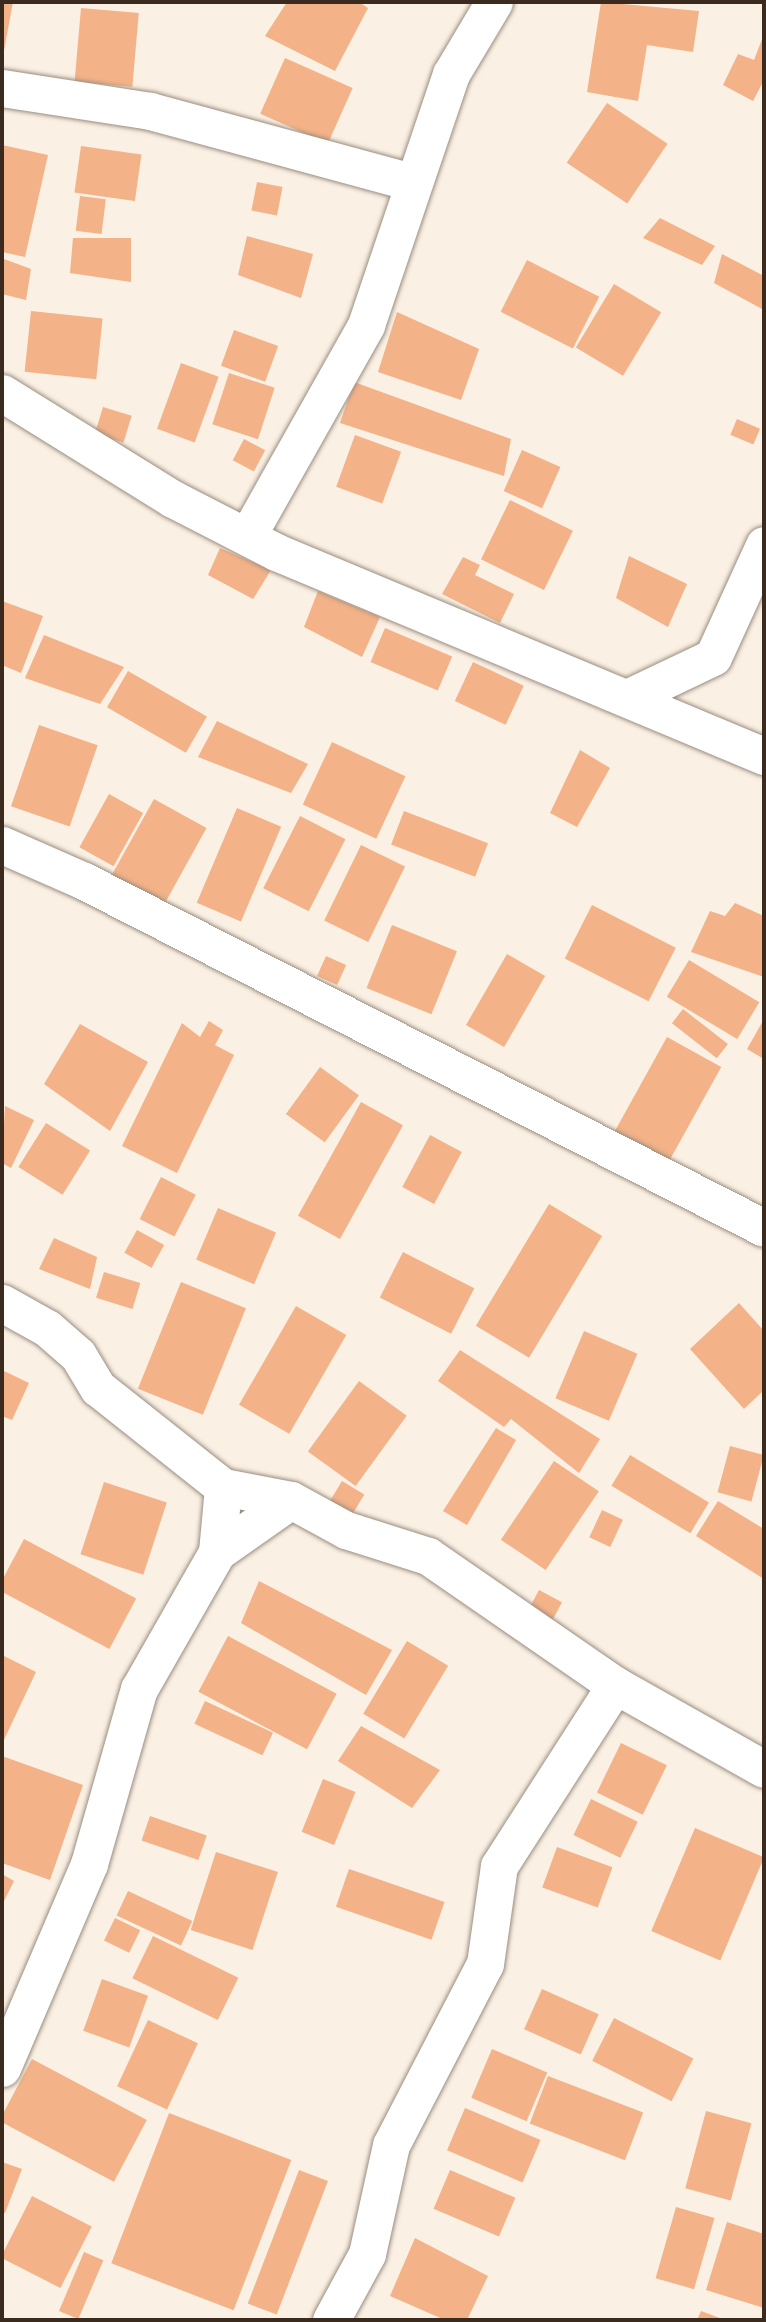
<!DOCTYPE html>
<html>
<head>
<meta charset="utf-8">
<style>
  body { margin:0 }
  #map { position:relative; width:766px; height:2322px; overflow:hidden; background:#faf0e3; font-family:"Comic Neue",sans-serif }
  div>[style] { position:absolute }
  .building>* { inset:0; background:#f3b287; transform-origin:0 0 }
  .roads { filter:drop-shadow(0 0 2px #9a8d80) drop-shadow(0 0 2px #9a8d80) }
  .street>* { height:37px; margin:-18.5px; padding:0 18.5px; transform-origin:18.5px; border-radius:18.5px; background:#fff }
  span { translate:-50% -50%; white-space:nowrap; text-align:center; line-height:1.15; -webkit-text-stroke:7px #fff; paint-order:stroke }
  .frame { position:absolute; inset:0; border:4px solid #3b2a1e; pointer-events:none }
</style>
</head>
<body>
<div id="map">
  <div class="building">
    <div style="clip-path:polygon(2px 2px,13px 2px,3px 56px,2px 56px)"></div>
    <div style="clip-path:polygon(287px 2px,359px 2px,368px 8px,335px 71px,265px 36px)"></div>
    <div style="clip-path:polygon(601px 2px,699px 11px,693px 52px,647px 45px,638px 101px,587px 92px)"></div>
    <div style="left:81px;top:8px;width:58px;height:74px;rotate:5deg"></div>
    <div style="clip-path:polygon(764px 34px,764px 80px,753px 101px,723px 85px,738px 54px,754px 60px)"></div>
    <div style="left:285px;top:58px;width:74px;height:61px;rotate:24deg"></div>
    <div style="left:607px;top:103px;width:73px;height:72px;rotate:34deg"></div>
    <div style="clip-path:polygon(2px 145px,48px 155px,25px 257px,2px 252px)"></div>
    <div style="left:81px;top:146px;width:61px;height:47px;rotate:8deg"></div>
    <div style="left:257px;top:182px;width:26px;height:29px;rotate:11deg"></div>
    <div style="left:80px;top:196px;width:26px;height:35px;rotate:7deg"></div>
    <div style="clip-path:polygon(660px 218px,715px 246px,702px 265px,643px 238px)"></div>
    <div style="clip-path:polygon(247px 236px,313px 254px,301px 298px,238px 275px)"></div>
    <div style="clip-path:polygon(73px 238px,131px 238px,131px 282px,70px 273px)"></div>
    <div style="clip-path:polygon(722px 254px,764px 276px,764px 310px,714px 283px)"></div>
    <div style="clip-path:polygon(4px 259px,31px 269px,26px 300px,2px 294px)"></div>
    <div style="left:527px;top:260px;width:81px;height:58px;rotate:27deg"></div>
    <div style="left:614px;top:284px;width:55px;height:74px;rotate:31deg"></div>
    <div style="left:31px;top:311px;width:72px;height:61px;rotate:6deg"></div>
    <div style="clip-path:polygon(397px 312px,479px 349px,461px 400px,378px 372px)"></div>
    <div style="left:234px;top:330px;width:47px;height:38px;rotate:20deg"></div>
    <div style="left:181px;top:363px;width:40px;height:70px;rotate:20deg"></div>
    <div style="left:229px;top:373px;width:48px;height:54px;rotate:18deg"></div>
    <div style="clip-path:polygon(354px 382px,511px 439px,504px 476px,340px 423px)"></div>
    <div style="left:103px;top:407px;width:30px;height:28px;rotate:17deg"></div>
    <div style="left:737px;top:419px;width:25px;height:17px;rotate:23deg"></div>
    <div style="left:355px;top:435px;width:49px;height:55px;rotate:20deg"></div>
    <div style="left:244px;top:439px;width:24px;height:24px;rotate:28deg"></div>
    <div style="left:522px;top:450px;width:42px;height:45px;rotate:24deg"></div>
    <div style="left:510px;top:500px;width:70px;height:66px;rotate:26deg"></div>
    <div style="clip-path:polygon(220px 548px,271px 570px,253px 599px,208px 575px)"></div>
    <div style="clip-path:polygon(629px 556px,687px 584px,668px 627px,616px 598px)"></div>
    <div style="clip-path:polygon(463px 557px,480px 565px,475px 575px,514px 594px,500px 623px,442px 594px)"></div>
    <div style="clip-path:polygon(318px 591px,380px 617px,362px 657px,304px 627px)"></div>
    <div style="clip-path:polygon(2px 601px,43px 616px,21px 673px,2px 665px)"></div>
    <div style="left:385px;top:628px;width:73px;height:37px;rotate:23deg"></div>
    <div style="clip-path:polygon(44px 635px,124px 667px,100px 704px,25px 678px)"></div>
    <div style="left:473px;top:662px;width:56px;height:43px;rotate:25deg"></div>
    <div style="left:128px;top:671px;width:91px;height:42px;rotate:30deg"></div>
    <div style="clip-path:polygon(217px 721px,308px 764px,291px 793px,198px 757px)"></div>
    <div style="left:39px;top:725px;width:62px;height:86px;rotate:19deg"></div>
    <div style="left:332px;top:742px;width:81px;height:69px;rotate:25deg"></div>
    <div style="clip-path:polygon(580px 750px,610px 768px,577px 827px,550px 813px)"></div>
    <div style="left:109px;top:794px;width:39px;height:61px;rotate:29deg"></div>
    <div style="left:154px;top:799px;width:60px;height:87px;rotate:29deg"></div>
    <div style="left:237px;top:808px;width:48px;height:103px;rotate:23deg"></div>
    <div style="left:404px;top:811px;width:90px;height:36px;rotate:21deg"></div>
    <div style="left:300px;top:816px;width:51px;height:81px;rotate:27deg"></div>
    <div style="left:361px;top:845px;width:49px;height:84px;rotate:26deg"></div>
    <div style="clip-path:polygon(735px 903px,764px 916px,764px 977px,691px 952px,710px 911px,725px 916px)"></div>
    <div style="left:592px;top:905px;width:94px;height:60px;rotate:27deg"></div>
    <div style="left:392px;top:925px;width:70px;height:68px;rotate:22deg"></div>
    <div style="left:507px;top:954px;width:44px;height:82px;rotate:30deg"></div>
    <div style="left:326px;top:956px;width:22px;height:22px;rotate:24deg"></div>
    <div style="left:689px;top:960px;width:82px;height:43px;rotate:31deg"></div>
    <div style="left:683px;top:1009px;width:57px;height:18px;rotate:38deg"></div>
    <div style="clip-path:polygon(764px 1019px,764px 1059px,747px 1049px)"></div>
    <div style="clip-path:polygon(209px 1021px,223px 1030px,215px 1045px,234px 1055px,177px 1173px,122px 1146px,182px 1023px,200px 1037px)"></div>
    <div style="clip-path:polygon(80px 1024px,148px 1062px,110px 1131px,44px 1084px)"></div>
    <div style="left:667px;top:1037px;width:62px;height:112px;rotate:29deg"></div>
    <div style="left:320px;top:1067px;width:48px;height:58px;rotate:36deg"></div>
    <div style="left:361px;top:1102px;width:48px;height:130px;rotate:29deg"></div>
    <div style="clip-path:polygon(5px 1106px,34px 1120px,11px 1168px,2px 1163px)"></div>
    <div style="left:46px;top:1123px;width:52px;height:52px;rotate:32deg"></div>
    <div style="left:430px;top:1135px;width:36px;height:59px;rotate:28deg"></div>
    <div style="left:161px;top:1177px;width:39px;height:47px;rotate:27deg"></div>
    <div style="left:549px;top:1204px;width:62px;height:142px;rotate:31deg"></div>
    <div style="left:218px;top:1208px;width:63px;height:56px;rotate:23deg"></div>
    <div style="left:137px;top:1230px;width:31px;height:26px;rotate:29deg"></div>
    <div style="clip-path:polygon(54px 1238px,97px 1257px,90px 1289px,39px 1269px)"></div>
    <div style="left:403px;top:1252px;width:80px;height:51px;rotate:27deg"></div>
    <div style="left:104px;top:1272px;width:38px;height:27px;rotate:17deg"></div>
    <div style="left:181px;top:1282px;width:70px;height:115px;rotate:22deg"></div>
    <div style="clip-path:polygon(739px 1303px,764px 1331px,764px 1390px,744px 1409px,690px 1349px)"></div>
    <div style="left:296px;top:1306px;width:58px;height:114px;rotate:30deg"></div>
    <div style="left:584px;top:1331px;width:58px;height:73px;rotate:23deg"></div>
    <div style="clip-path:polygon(460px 1350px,600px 1439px,579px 1473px,511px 1419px,504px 1427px,438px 1381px)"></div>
    <div style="clip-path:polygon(2px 1370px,29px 1383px,12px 1420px,2px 1416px)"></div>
    <div style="left:359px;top:1381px;width:59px;height:87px;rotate:36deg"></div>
    <div style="clip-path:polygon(496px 1428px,516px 1440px,467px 1525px,443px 1511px)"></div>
    <div style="left:730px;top:1446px;width:35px;height:48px;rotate:15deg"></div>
    <div style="left:630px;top:1455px;width:92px;height:36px;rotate:31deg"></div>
    <div style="left:554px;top:1461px;width:54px;height:95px;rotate:34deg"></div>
    <div style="left:342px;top:1481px;width:26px;height:26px;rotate:31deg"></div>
    <div style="left:104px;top:1482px;width:66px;height:76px;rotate:18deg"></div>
    <div style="clip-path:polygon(718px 1501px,764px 1529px,764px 1579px,696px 1536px)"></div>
    <div style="left:602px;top:1510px;width:23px;height:30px;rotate:25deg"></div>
    <div style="left:24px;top:1539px;width:127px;height:57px;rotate:28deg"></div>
    <div style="clip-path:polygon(259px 1581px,392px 1650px,366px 1695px,241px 1623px)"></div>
    <div style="left:539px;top:1590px;width:26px;height:28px;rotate:28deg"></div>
    <div style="left:228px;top:1636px;width:123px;height:63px;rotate:28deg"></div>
    <div style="left:407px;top:1641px;width:48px;height:85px;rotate:31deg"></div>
    <div style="clip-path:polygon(2px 1655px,36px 1672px,2px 1744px)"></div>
    <div style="left:205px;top:1701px;width:75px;height:25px;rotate:25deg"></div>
    <div style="clip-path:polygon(361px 1726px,440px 1770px,412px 1808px,338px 1761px)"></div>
    <div style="left:621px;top:1743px;width:51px;height:55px;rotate:26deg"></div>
    <div style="clip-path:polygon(2px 1756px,83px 1785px,50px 1880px,2px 1863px)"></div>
    <div style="left:323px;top:1779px;width:35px;height:57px;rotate:22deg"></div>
    <div style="left:591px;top:1799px;width:52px;height:40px;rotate:26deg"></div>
    <div style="left:150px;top:1816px;width:60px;height:26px;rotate:19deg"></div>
    <div style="left:695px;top:1828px;width:75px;height:112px;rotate:23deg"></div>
    <div style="left:557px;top:1847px;width:59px;height:43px;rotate:20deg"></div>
    <div style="left:216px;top:1852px;width:65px;height:82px;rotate:18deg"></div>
    <div style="left:349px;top:1869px;width:101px;height:40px;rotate:19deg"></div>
    <div style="clip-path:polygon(2px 1874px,14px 1881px,2px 1905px)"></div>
    <div style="left:128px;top:1891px;width:71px;height:27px;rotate:25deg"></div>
    <div style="left:115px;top:1918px;width:28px;height:25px;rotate:26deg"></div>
    <div style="left:153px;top:1936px;width:95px;height:47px;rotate:26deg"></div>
    <div style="left:102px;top:1979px;width:49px;height:55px;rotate:20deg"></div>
    <div style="left:542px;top:1989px;width:62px;height:44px;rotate:24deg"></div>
    <div style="left:614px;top:2018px;width:89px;height:48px;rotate:27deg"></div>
    <div style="left:148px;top:2020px;width:55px;height:73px;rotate:25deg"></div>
    <div style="left:492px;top:2049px;width:60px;height:53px;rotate:23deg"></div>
    <div style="left:32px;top:2059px;width:130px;height:70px;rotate:28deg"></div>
    <div style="left:548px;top:2076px;width:102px;height:51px;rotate:21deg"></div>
    <div style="left:465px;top:2108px;width:82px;height:46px;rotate:23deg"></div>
    <div style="left:706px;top:2111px;width:47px;height:80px;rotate:15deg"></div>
    <div style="left:169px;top:2113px;width:131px;height:161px;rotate:21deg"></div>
    <div style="clip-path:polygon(2px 2162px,22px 2169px,5px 2213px,2px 2212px)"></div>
    <div style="left:299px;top:2170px;width:31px;height:143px;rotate:21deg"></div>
    <div style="left:450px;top:2170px;width:71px;height:42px;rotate:23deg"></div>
    <div style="left:32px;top:2196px;width:67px;height:69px;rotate:27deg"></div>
    <div style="left:676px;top:2207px;width:40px;height:74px;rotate:16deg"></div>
    <div style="clip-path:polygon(727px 2222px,764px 2234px,764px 2308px,706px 2290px)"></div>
    <div style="clip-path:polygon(415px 2238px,488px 2276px,467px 2320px,445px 2320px,390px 2296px)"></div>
    <div style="left:84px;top:2252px;width:21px;height:64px;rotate:23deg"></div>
    <div style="clip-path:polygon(701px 2311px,725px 2320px,697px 2320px)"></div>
  </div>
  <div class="roads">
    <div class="street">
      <div style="left:2px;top:88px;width:150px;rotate:8.8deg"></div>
      <div style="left:150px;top:111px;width:271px;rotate:15.2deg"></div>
      <div style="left:2px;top:393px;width:201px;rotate:31.8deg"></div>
      <div style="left:173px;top:499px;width:116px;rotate:27.2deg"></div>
      <div style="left:276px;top:552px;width:529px;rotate:22.69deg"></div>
      <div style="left:249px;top:533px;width:239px;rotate:-60.6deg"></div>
      <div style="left:366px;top:325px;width:265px;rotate:-71.3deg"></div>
      <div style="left:451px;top:74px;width:84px;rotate:-59.2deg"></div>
      <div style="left:627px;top:698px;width:95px;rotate:-25.5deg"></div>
      <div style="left:713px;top:657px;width:123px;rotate:-65.5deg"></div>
      <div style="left:2px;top:845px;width:90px;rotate:23.7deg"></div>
      <div style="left:84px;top:881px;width:763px;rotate:27.03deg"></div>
      <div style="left:2px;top:1303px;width:51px;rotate:29.1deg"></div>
      <div style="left:47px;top:1328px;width:41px;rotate:41.1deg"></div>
      <div style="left:78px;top:1355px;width:39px;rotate:59deg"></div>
      <div style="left:98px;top:1388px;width:159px;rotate:38.4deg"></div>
      <div style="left:223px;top:1487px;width:69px;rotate:10.8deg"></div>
      <div style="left:291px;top:1500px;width:63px;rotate:28.6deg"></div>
      <div style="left:346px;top:1530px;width:86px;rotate:17.6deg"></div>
      <div style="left:428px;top:1556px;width:227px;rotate:34.6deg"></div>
      <div style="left:615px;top:1685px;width:171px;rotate:29.4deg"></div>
      <div style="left:217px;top:1552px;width:90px;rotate:-35.1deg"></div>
      <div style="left:2px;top:2068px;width:222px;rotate:-66.9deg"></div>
      <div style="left:89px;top:1864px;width:182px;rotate:-74.1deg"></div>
      <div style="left:139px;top:1689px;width:158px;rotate:-60.3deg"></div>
      <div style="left:217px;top:1552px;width:65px;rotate:-84.7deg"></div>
      <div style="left:331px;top:2320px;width:75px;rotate:-61.4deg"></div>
      <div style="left:367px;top:2254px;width:112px;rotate:-77.6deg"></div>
      <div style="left:391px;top:2145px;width:204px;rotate:-62.6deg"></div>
      <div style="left:485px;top:1964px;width:99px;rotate:-81.9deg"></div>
      <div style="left:499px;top:1866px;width:215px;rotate:-57.3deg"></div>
    </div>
  </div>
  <div class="frame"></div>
</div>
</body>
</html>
